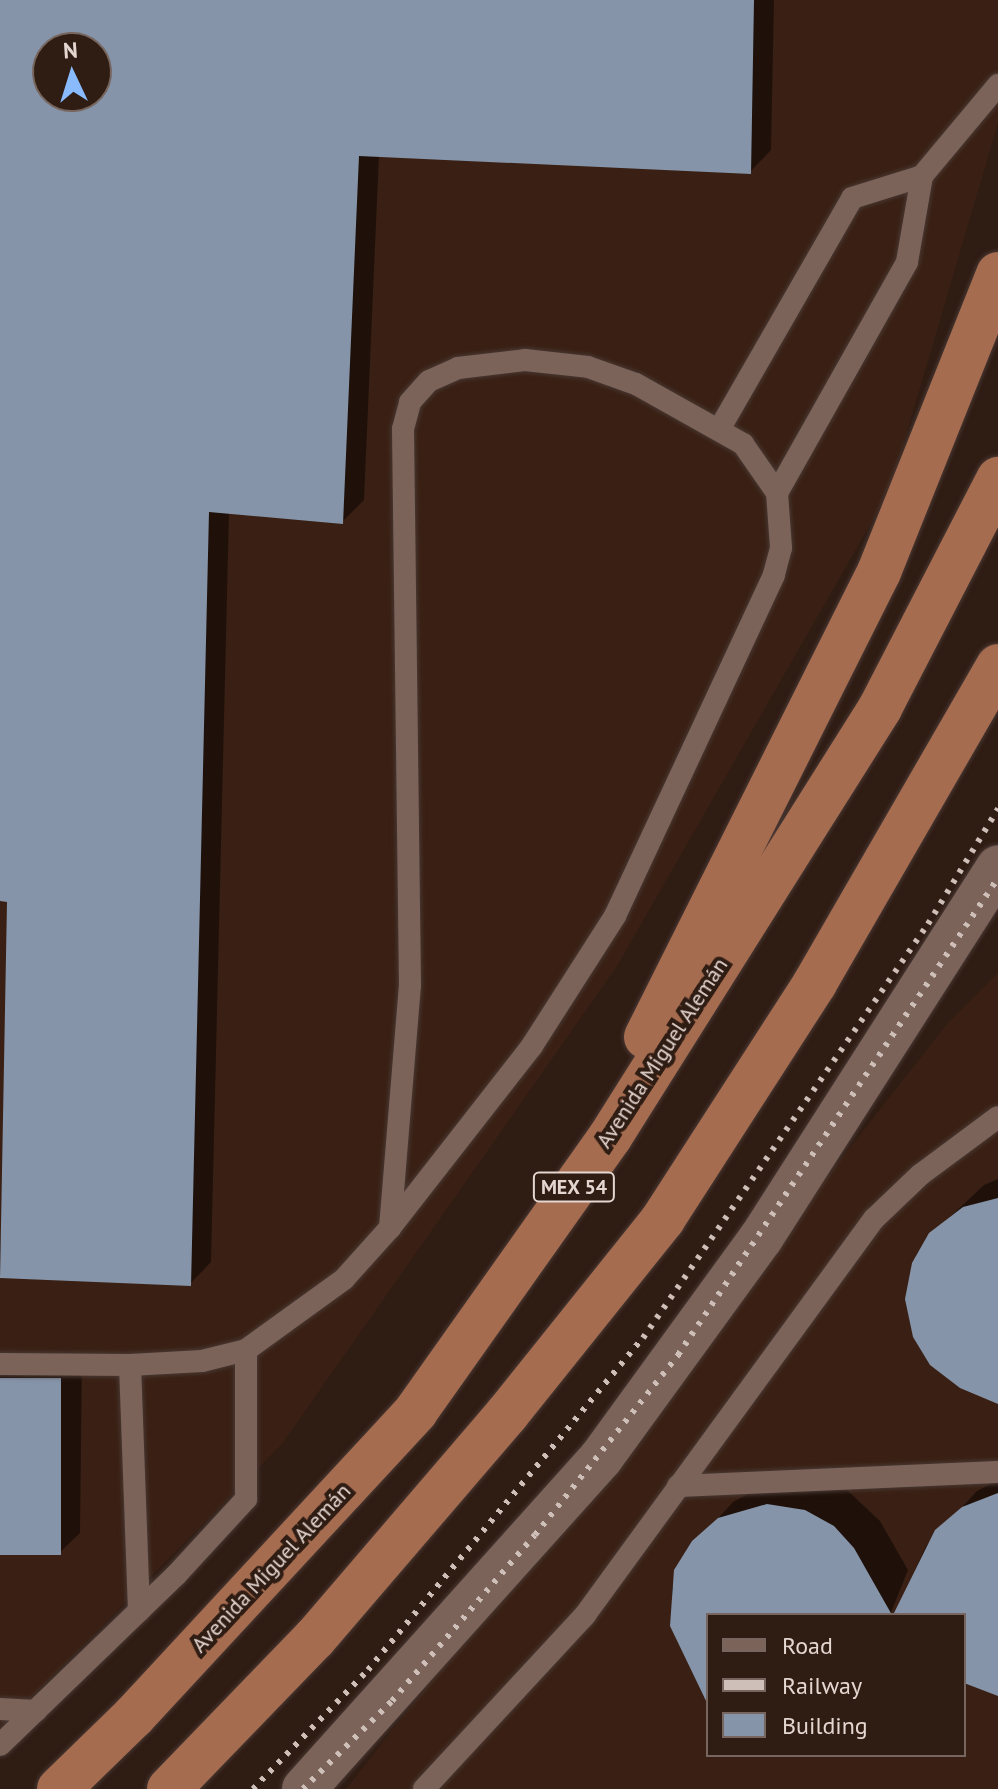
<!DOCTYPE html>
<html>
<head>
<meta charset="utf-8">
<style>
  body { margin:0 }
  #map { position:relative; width:998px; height:1789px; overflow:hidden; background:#2f1c13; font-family:"PT Sans",sans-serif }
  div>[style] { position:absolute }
  .built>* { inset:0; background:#3a2014 }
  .shadow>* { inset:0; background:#0007 }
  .building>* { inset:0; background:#8594a9; transform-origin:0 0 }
  .roads { filter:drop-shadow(0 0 2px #483833) drop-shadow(0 0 2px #483833) }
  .service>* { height:22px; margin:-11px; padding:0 11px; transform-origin:11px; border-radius:11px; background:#7b6359 }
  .tertiary>* { height:44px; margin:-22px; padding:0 22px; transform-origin:22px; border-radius:22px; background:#7b6359 }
  .trunk>* { height:44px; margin:-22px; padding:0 22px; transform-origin:22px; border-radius:22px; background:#a66c50 }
  .rail>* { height:6px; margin-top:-3px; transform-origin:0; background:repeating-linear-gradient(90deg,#cebfb9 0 4px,transparent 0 12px) }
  span { translate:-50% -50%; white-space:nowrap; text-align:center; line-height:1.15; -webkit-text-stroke:8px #2f1c13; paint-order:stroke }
  .shield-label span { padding:2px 6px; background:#2f1c13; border:2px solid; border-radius:6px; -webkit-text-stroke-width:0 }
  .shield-label { font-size:20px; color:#e4d6d0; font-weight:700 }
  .street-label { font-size:22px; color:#e4d6d0 }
  .legend { position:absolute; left:706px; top:1613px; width:260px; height:144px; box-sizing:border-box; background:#2f1c13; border:2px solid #77665f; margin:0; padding:10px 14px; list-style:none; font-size:24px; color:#e4d6d0 }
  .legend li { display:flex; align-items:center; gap:16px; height:40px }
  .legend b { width:40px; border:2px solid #77665f }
  .north { position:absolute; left:32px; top:32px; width:80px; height:80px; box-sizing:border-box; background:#2f1c13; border:2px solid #77665f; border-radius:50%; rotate:356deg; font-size:22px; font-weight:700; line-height:32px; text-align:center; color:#e4d6d0 }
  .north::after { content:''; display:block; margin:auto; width:28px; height:36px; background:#89bafc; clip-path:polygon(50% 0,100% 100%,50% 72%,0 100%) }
</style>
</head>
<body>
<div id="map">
  <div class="built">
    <div style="clip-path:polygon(evenodd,0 0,998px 0,998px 123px,890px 490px,617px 966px,282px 1444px,0 1729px,0 0,48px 48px,96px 48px,96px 96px,48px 96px,48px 48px)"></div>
    <div style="clip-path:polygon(evenodd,998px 973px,998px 1789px,346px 1789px,947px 1024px,998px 973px,708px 1615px,964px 1615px,964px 1755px,708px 1755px,708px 1615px)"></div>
  </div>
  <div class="shadow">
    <div style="clip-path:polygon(evenodd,0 0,774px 0,771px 150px,750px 172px,379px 155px,364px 500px,342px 522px,229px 512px,211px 1262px,190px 1284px,0 1276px,9px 900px,0 899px,0 0,48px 48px,96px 48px,96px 96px,48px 96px,48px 48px)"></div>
    <div style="clip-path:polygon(998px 1179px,998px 1396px,922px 1351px,909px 1319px,909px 1281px,931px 1235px,984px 1185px)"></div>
    <div style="clip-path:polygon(0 1353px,82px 1358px,80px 1533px,58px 1554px,0 1553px)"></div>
    <div style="clip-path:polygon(817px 1480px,848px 1491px,880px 1521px,908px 1570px,890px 1615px,708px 1615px,708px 1680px,672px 1626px,672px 1588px,683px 1557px,733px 1502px,768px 1483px)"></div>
    <div style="clip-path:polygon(998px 1480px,998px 1690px,964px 1680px,964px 1615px,912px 1615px,902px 1599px,926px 1546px,977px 1491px)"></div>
  </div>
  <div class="building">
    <div style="clip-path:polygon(evenodd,0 0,754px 0,751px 174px,359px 156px,343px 524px,209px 512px,191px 1286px,0 1278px,7px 902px,0 901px,0 0,48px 48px,96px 48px,96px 96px,48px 96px,48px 48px)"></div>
    <div style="clip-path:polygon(998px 1198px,998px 1404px,960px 1388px,930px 1365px,913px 1337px,905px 1299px,912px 1263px,929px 1233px,963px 1207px)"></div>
    <div style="left:0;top:1378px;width:61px;height:177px"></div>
    <div style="clip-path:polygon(998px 1493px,998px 1696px,964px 1683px,964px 1615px,893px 1615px,935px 1530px,962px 1507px)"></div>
    <div style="clip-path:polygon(767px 1504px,805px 1510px,834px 1526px,854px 1548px,892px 1615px,708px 1615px,708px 1705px,670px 1626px,674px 1570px,692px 1541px,718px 1518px)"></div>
  </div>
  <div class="roads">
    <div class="service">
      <div style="left:720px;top:428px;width:265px;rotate:-60.1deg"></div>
      <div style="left:852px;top:198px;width:73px;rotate:-17.4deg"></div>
      <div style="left:777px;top:493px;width:265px;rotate:-60.6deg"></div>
      <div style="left:907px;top:262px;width:87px;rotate:-80.1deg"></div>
      <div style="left:922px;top:176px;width:119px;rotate:-50.1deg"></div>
      <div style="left:0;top:1364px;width:130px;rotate:0.4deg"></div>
      <div style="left:130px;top:1365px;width:72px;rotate:-3.2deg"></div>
      <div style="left:202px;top:1361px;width:45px;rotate:-14deg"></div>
      <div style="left:246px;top:1350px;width:121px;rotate:-35.9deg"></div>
      <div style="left:344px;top:1279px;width:69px;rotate:-48deg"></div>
      <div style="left:390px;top:1228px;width:243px;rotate:-85.3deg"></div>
      <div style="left:410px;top:986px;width:557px;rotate:-90.72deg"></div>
      <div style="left:403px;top:429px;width:28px;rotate:-75deg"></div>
      <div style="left:410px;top:402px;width:28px;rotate:-48deg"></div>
      <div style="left:429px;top:381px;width:32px;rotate:-24deg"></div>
      <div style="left:458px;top:368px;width:67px;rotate:-6.8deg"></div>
      <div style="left:525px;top:360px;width:63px;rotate:6.3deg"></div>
      <div style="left:588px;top:367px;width:51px;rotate:19.5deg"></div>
      <div style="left:636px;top:384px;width:123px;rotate:29.3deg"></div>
      <div style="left:743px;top:444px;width:60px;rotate:55.2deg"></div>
      <div style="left:777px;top:493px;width:55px;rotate:85.8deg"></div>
      <div style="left:781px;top:548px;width:28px;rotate:105deg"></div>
      <div style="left:774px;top:575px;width:376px;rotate:115deg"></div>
      <div style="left:615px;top:916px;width:154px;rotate:122.6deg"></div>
      <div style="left:532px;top:1046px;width:231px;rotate:128deg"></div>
      <div style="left:130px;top:1365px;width:246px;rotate:87.9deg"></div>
      <div style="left:678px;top:1486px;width:320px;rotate:-2.5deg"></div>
      <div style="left:0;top:1709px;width:36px;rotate:3deg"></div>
      <div style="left:0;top:1745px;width:246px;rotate:-44deg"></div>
      <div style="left:177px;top:1574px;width:102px;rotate:-47.4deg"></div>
      <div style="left:246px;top:1499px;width:149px;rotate:-90deg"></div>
      <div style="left:424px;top:1789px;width:237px;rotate:-47.2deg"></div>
      <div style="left:585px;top:1615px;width:490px;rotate:-53.9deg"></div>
      <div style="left:874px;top:1219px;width:64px;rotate:-43.7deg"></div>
      <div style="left:920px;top:1175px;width:97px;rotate:-36.6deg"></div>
    </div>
    <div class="tertiary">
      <div style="left:304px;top:1789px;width:445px;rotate:-48.1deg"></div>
      <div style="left:601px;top:1458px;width:272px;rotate:-54deg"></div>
      <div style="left:761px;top:1238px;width:440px;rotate:-57.4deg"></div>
    </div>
    <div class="trunk">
      <div style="left:646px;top:1037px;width:520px;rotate:-63.39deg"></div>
      <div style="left:879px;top:572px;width:321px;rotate:-68.2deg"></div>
      <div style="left:59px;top:1789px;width:105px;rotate:-44.2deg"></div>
      <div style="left:134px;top:1716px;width:415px;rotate:-47.2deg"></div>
      <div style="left:416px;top:1411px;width:336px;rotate:-54.7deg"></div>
      <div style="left:610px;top:1137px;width:507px;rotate:-57.81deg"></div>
      <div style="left:880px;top:708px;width:258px;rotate:-62.7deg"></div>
      <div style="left:169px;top:1789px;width:210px;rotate:-46deg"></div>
      <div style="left:315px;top:1638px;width:295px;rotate:-49.4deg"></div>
      <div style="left:507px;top:1414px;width:250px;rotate:-51.3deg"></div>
      <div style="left:663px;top:1219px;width:281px;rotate:-57.2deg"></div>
      <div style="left:815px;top:983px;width:366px;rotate:-60deg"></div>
    </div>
  </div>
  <div class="rail">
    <div style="left:253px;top:1789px;width:165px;rotate:-46deg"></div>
    <div style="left:368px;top:1670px;width:431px;rotate:-50.4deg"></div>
    <div style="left:643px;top:1338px;width:503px;rotate:-55.46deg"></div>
    <div style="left:928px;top:924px;width:135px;rotate:-58.7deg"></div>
    <div style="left:303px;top:1789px;width:125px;rotate:-44.7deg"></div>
    <div style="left:392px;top:1701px;width:219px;rotate:-49.3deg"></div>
    <div style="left:535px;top:1535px;width:230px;rotate:-51.5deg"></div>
    <div style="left:678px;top:1355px;width:574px;rotate:-56.14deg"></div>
  </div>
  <div class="shield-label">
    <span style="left:574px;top:1187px">MEX 54</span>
  </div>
  <div class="street-label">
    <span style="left:662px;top:1053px;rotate:-57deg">Avenida Miguel Alemán</span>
    <span style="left:271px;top:1568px;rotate:-47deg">Avenida Miguel Alemán</span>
  </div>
  <ul class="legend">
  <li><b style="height:10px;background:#7b6359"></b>Road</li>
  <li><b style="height:10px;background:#cebfb9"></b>Railway</li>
  <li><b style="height:22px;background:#8594a9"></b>Building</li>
  </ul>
  <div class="north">N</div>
</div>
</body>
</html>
